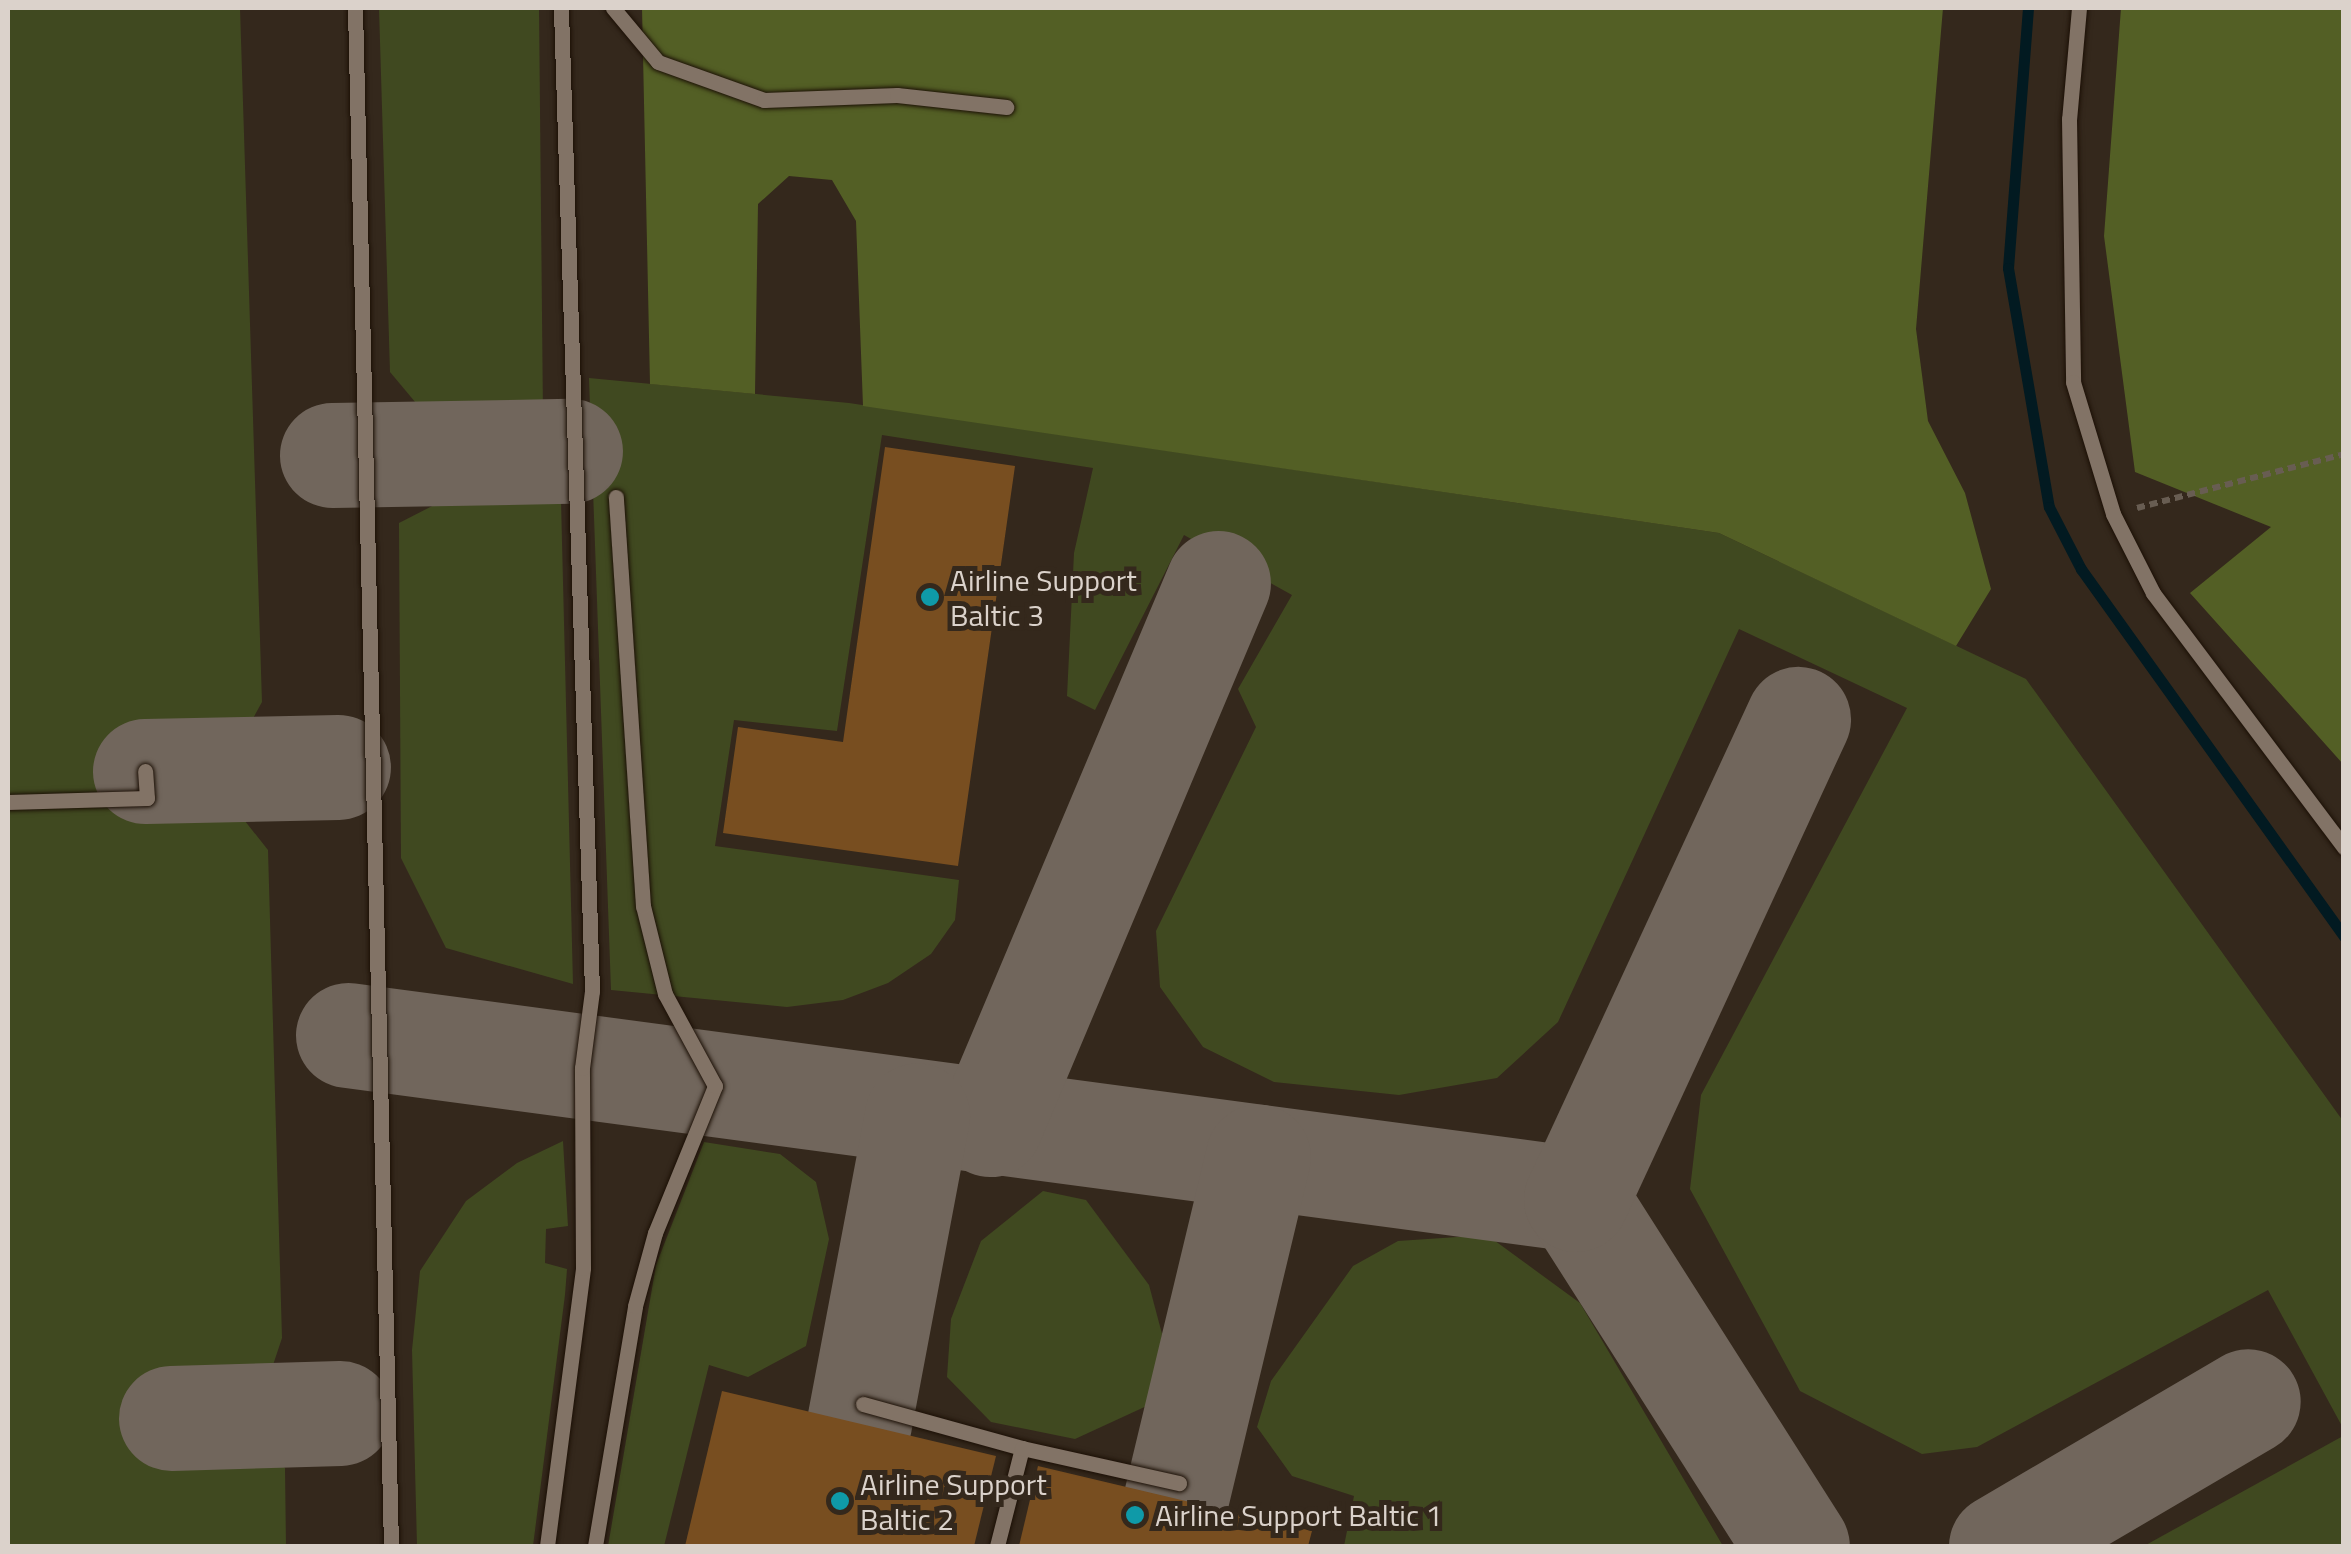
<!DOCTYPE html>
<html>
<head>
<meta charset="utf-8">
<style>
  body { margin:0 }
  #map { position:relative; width:2351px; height:1554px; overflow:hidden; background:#34281c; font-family:"Titillium Web",sans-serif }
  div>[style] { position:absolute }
  .green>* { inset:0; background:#404920 }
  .forest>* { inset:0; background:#535f25 }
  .stream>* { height:11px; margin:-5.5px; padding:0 5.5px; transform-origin:5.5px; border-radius:5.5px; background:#021a21 }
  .taxiway>* { height:105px; margin:-52.5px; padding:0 52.5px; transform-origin:52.5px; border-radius:52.5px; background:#71665c }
  .building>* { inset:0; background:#784e20 }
  .path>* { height:6px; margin-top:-3px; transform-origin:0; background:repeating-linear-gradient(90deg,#685d52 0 8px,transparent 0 13px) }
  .roads { filter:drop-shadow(0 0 2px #1c1006) drop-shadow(0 0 2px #1c1006) }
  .lane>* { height:15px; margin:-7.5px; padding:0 7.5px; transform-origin:7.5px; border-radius:7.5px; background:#827366 }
  .dots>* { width:28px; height:28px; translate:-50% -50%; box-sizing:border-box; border:5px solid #34281c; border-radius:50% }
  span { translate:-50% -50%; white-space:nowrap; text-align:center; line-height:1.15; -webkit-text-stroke:10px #34281c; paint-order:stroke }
  .poi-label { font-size:30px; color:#dbd2cb }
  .left { translate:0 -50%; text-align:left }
  .frame { position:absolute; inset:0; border:10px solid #dbd2cb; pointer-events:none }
</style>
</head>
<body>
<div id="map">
  <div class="green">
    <div style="clip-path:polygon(8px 8px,240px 8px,262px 702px,245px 733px,129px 733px,130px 816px,241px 816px,268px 850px,282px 1338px,272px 1368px,147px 1374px,146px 1456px,271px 1453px,285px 1468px,286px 1546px,8px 1546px)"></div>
    <div style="clip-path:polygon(379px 8px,539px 8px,543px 416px,426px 415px,390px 372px)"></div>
    <div style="clip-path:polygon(589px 378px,849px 403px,1719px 533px,2026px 679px,2343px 1121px,2343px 1428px,2268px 1290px,1977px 1447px,1922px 1454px,1800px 1391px,1690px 1189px,1701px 1095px,1907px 708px,1739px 629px,1558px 1022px,1497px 1078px,1399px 1095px,1274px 1082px,1203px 1047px,1160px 987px,1156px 931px,1256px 727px,1238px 689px,1292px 595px,1184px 535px,1095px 710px,1067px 696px,1074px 553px,1093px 468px,882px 435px,837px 731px,734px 720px,715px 846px,959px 880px,955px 920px,931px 954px,888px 983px,843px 1000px,787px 1007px,611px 990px)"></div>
    <div style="clip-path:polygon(442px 501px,561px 502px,573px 984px,446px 948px,401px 858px,399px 523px)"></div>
    <div style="clip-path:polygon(563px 1141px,568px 1226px,546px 1229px,545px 1263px,567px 1269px,565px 1295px,533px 1546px,417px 1546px,412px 1350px,420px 1271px,466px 1201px,517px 1163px)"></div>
    <div style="clip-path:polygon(704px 1142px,780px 1154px,816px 1182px,829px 1239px,806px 1346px,748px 1377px,709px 1365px,664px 1546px,608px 1546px,656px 1265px)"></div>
    <div style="clip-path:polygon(1043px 1191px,1086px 1200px,1149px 1285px,1162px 1334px,1151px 1404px,1075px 1439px,991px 1422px,947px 1377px,951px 1319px,981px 1241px)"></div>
    <div style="clip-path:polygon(1487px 1235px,1580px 1303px,1723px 1546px,1344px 1546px,1354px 1496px,1292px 1476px,1257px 1427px,1271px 1381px,1353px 1266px,1398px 1241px)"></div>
    <div style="clip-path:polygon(2343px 1436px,2343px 1546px,2144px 1546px)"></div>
  </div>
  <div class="forest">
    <div style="clip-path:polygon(642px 8px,1943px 8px,1916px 329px,1928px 421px,1965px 493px,1991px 589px,1956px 646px,1719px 533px,863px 406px,856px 221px,832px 180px,789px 176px,758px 204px,755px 394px,650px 384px)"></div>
    <div style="clip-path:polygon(2121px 8px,2343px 8px,2343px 764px,2190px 593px,2271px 527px,2135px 472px,2104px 236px)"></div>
  </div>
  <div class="stream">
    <div style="left:2028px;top:8px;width:261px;rotate:94.4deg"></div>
    <div style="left:2008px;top:268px;width:242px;rotate:80.3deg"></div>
    <div style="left:2049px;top:507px;width:70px;rotate:62.7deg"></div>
    <div style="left:2081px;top:569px;width:452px;rotate:54.4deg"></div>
  </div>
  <div class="taxiway">
    <div style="left:332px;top:455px;width:238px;rotate:-1deg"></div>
    <div style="left:145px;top:771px;width:193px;rotate:-1.2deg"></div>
    <div style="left:348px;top:1035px;width:1239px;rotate:7.61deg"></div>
    <div style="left:1576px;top:1199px;width:411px;rotate:57.5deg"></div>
    <div style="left:990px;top:1124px;width:587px;rotate:-67.15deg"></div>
    <div style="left:1576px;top:1199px;width:529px;rotate:-65.18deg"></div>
    <div style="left:171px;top:1418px;width:169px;rotate:-1.7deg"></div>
    <div style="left:859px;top:1423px;width:313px;rotate:-79.3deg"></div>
    <div style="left:1176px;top:1498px;width:351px;rotate:-76.5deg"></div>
    <div style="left:2001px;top:1546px;width:286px;rotate:-30.4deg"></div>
  </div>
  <div class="building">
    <div style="clip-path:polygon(885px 447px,1015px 466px,958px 866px,723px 833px,738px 727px,843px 742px)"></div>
    <div style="clip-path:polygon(722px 1391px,996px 1456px,974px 1546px,685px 1546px)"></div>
    <div style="clip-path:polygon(1038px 1466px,1312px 1531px,1308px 1546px,1019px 1546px)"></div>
  </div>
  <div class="path">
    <div style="left:2137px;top:508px;width:214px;rotate:-14.6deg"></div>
  </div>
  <div class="roads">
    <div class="lane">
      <div style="left:355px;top:8px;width:1538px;rotate:88.66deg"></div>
      <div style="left:613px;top:8px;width:70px;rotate:50.2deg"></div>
      <div style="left:658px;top:62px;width:113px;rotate:19.7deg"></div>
      <div style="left:764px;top:100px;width:133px;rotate:-2.2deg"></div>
      <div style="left:897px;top:95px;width:110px;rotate:6.3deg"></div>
      <div style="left:2079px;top:8px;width:111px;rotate:95.1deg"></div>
      <div style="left:2069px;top:119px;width:263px;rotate:89.1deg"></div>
      <div style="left:2073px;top:382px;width:138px;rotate:73.1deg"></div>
      <div style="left:2113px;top:514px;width:89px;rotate:63.1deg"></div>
      <div style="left:2153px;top:593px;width:318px;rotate:53.1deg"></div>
      <div style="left:8px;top:802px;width:139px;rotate:-1.6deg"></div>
      <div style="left:147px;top:798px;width:27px;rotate:-94deg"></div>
      <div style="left:863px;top:1404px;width:165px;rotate:15.5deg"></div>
      <div style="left:547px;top:1546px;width:280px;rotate:-82.6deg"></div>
      <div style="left:583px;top:1268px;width:200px;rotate:-90.3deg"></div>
      <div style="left:582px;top:1068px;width:78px;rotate:-82.6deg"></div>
      <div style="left:592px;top:991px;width:983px;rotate:-91.81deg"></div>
      <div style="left:595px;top:1546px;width:243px;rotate:-80.5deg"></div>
      <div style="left:635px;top:1306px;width:76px;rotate:-74.7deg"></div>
      <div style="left:655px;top:1233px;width:159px;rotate:-67.8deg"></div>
      <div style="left:715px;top:1086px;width:105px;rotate:-118.5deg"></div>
      <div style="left:665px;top:994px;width:91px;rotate:-104deg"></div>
      <div style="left:643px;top:906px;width:410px;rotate:-93.8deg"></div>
      <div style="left:997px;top:1546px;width:101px;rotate:-75.7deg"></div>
      <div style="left:1022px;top:1448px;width:161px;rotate:12.6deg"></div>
    </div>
  </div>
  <div class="dots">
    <div style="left:930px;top:597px;background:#0f9aa8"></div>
    <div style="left:840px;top:1501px;background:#0f9aa8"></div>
    <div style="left:1135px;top:1515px;background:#0f9aa8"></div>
  </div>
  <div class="poi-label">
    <span class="left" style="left:950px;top:597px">Airline Support<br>Baltic 3</span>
    <span class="left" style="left:860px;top:1501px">Airline Support<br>Baltic 2</span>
    <span class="left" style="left:1155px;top:1515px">Airline Support Baltic 1</span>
  </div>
  <div class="frame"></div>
</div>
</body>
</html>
